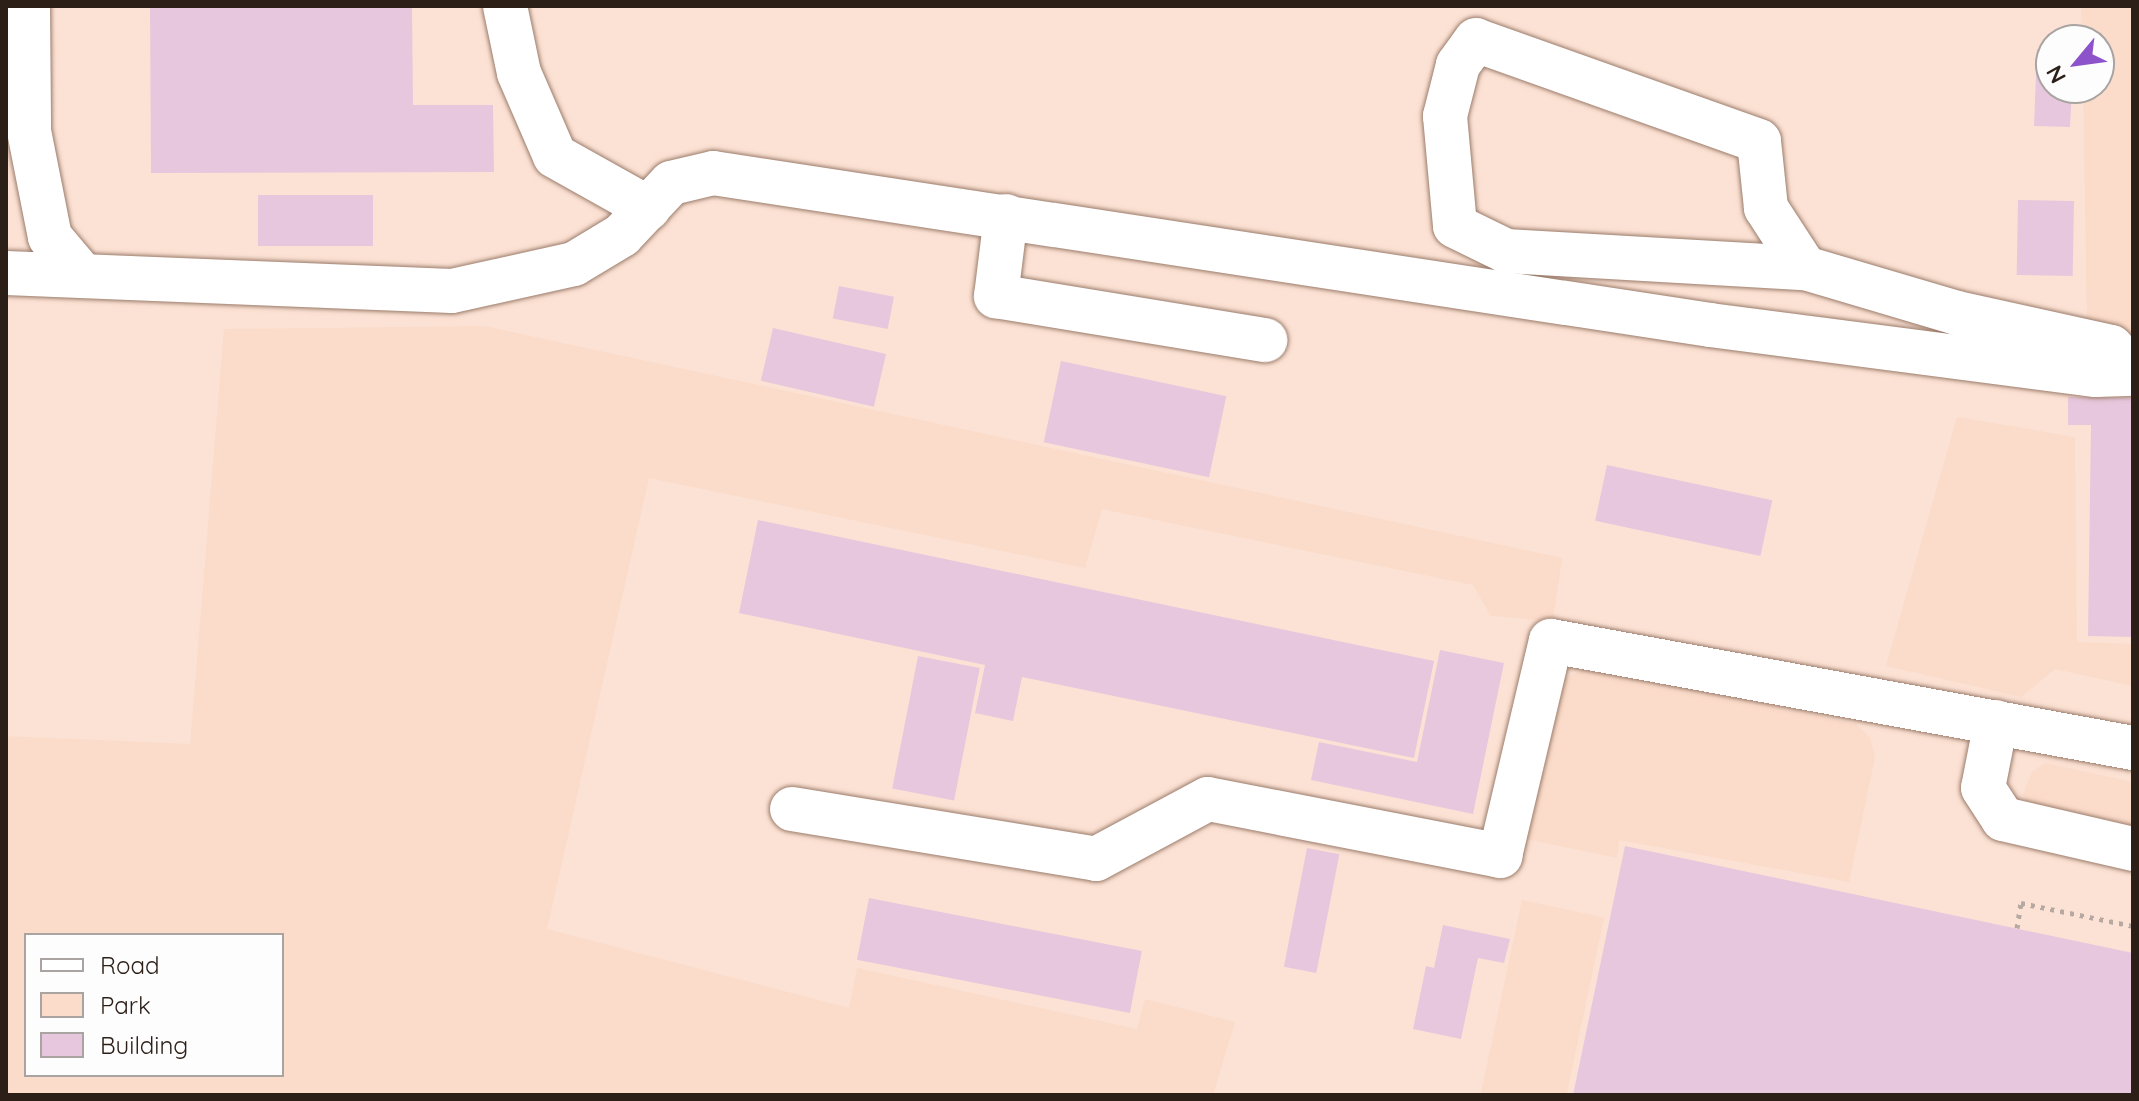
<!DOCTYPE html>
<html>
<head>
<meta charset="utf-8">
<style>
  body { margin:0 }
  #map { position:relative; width:2139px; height:1101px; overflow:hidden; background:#fbede5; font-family:Quicksand,sans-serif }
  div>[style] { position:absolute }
  .built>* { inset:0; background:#fce2d4 }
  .green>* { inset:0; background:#fbdbc9; transform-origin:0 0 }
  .building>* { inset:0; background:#e7c7dd; transform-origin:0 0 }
  .path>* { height:5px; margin-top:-2.5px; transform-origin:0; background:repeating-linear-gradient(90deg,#b7a9a2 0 4px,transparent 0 10px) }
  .roads { filter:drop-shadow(0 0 2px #9b7c6b) drop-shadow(0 0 2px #9b7c6b) }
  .minor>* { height:44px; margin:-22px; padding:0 22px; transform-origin:22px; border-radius:22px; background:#fff }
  span { translate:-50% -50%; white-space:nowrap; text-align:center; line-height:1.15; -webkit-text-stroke:6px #fdfdfd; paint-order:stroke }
  .frame { position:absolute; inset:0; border:8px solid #2c1f18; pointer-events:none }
  .legend { position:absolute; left:24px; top:933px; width:260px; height:144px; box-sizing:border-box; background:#fdfdfd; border:2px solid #a9a4a1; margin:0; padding:10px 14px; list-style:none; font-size:24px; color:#2c1f18 }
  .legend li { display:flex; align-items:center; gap:16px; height:40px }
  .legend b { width:40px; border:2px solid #a9a4a1 }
  .north { position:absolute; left:2035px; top:24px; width:80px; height:80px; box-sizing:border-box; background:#fdfdfd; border:2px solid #a9a4a1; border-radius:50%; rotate:241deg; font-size:22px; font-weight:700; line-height:32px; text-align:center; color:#2c1f18 }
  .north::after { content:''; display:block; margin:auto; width:28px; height:36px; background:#8c53ca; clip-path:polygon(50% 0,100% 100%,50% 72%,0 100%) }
</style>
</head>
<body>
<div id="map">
  <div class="built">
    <div style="clip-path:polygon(evenodd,6px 6px,2133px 6px,2133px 1095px,965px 1095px,443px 944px,225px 329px,190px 745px,6px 736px,6px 6px,2051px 40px,2099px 40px,2099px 88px,2051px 88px,2051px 40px)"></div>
  </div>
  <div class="green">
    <div style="clip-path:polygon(2081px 6px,2133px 6px,2133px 333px,2087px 328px,2083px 88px,2099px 88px,2099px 40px,2082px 40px)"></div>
    <div style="clip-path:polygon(evenodd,484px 326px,1562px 558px,1553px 621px,1491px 616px,1473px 585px,1102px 509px,1085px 568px,649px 478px,547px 929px,849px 1008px,857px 968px,1137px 1029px,1145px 999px,1235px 1022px,1213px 1095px,6px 1095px,6px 736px,190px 744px,224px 329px,484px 326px,26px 935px,282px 935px,282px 1075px,26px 1075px,26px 935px)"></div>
    <div style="clip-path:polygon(1957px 417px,2075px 437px,2077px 642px,2133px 644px,2133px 686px,2055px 669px,2021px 697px,1886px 666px)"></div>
    <div style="clip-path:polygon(1591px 665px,1856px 724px,1870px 738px,1875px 757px,1849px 882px,1619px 840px,1617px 858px,1526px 839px,1563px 680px)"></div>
    <div style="clip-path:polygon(2045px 763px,2133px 782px,2133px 835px,2034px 817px,2023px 795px,2032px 772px)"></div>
    <div style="left:1522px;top:900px;width:84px;height:201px;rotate:12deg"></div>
  </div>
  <div class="building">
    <div style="clip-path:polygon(150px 6px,412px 6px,413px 105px,493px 105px,494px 172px,151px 173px)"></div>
    <div style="clip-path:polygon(2037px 49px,2051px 50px,2051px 88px,2072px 88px,2070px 127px,2034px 126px)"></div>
    <div style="left:373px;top:195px;width:51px;height:115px;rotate:90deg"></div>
    <div style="left:2018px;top:200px;width:56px;height:75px;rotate:1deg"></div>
    <div style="left:839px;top:286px;width:56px;height:33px;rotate:11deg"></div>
    <div style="left:773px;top:328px;width:116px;height:54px;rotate:13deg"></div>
    <div style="left:1061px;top:361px;width:169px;height:83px;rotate:12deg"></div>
    <div style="clip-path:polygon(2068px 397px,2133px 398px,2133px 637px,2088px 636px,2091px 425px,2068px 425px)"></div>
    <div style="left:1607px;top:465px;width:169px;height:57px;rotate:12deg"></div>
    <div style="clip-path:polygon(758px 520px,1434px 661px,1414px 758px,1022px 677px,1013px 721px,975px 713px,985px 665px,739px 613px)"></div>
    <div style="clip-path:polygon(1440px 650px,1504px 663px,1473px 814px,1311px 780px,1319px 742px,1417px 762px)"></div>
    <div style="left:918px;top:656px;width:63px;height:135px;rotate:11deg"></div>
    <div style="clip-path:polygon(1625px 846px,2133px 953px,2133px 1095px,1573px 1095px)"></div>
    <div style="left:1307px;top:848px;width:33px;height:121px;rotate:11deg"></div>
    <div style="left:869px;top:898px;width:278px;height:63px;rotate:11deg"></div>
    <div style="clip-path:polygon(1443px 925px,1510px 939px,1504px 963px,1478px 958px,1461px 1039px,1413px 1029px,1426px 966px,1434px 968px)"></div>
  </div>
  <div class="path">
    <div style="left:2017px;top:928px;width:25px;rotate:-81deg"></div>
    <div style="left:2021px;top:903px;width:114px;rotate:11.6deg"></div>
  </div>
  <div class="roads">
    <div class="minor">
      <div style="left:28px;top:6px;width:125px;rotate:89.5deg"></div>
      <div style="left:29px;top:131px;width:108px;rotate:78.8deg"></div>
      <div style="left:50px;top:237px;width:51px;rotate:49.8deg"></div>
      <div style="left:505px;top:6px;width:68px;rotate:78.2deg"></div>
      <div style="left:519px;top:73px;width:90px;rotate:66.6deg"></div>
      <div style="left:555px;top:156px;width:107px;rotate:29.2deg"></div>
      <div style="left:1006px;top:216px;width:81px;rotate:97.1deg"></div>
      <div style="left:996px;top:296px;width:273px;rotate:9.3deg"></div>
      <div style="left:1805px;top:268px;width:72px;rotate:-123deg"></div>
      <div style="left:1766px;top:208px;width:67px;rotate:-96deg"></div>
      <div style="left:1759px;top:141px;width:300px;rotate:-160.4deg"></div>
      <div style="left:1476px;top:40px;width:31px;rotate:126deg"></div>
      <div style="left:1458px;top:65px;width:53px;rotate:104.3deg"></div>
      <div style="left:1445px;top:116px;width:110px;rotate:84.8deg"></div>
      <div style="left:1455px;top:226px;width:57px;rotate:26.1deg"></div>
      <div style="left:1506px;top:251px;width:299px;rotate:3.3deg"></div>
      <div style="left:1805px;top:268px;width:159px;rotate:16.5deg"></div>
      <div style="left:1957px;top:313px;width:158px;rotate:12.4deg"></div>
      <div style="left:2111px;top:347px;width:31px;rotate:45deg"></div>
      <div style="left:6px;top:273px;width:446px;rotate:2.3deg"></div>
      <div style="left:452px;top:291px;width:125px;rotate:-12.5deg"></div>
      <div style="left:574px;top:264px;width:56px;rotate:-31.1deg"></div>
      <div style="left:622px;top:235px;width:71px;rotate:-46.7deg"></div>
      <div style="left:671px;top:183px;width:43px;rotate:-13.4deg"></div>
      <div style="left:713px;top:173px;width:1009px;rotate:8.67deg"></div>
      <div style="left:1710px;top:325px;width:389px;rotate:7.4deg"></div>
      <div style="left:2096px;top:375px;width:37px;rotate:-2deg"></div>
      <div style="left:1996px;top:722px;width:67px;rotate:101.1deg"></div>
      <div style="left:1983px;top:788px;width:37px;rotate:57deg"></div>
      <div style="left:2003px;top:819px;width:133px;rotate:13deg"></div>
      <div style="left:792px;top:809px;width:308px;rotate:9.3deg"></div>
      <div style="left:1096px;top:859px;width:127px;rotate:-28.2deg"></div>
      <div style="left:1208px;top:799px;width:298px;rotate:11deg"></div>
      <div style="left:1500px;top:856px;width:221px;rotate:-76.7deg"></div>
      <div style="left:1551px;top:641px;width:592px;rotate:10.42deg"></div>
    </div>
  </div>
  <div class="frame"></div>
  <ul class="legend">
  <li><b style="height:10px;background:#fff"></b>Road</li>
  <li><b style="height:22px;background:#fbdbc9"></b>Park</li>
  <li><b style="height:22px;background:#e7c7dd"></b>Building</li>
  </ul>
  <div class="north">N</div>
</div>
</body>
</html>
